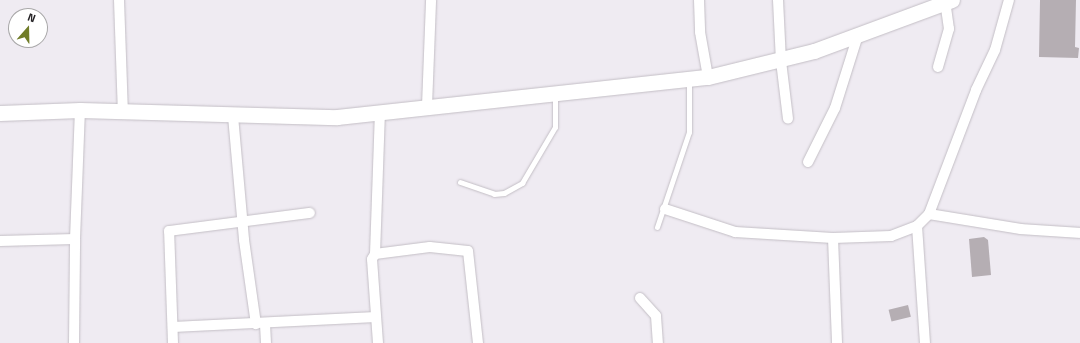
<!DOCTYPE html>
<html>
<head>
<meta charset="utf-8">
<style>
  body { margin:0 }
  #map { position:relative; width:1080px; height:343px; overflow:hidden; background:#efebf2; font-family:"Titillium Web",sans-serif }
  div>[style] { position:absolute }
  .building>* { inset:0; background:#b5aeb3; transform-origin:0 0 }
  .roads { filter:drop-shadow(0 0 1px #c3bec5) drop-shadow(0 0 1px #c3bec5) }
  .lane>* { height:5px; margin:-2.5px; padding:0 2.5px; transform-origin:2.5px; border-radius:2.5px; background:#fff }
  .street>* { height:10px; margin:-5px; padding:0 5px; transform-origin:5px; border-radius:5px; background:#fff }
  .secondary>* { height:15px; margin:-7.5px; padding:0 7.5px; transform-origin:7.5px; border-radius:7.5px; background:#fff }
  span { translate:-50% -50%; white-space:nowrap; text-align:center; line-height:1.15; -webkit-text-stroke:3px #fff; paint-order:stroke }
  .north { position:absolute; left:8px; top:8px; width:40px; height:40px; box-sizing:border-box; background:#fff; border:1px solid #a8a7a8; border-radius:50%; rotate:20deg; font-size:11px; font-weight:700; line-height:16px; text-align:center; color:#252326 }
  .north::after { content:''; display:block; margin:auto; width:14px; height:18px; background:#707c28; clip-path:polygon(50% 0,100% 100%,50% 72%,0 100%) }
</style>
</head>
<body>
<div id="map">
  <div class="building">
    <div style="clip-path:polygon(1040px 0,1076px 0,1075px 47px,1079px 48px,1078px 58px,1039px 57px)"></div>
    <div style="clip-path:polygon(984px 237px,988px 240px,991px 275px,972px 277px,969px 239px)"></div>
    <div style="left:908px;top:305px;width:12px;height:20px;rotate:76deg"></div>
  </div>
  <div class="roads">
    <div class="lane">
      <div style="left:460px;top:182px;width:36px;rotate:19deg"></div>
      <div style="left:494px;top:194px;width:10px;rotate:-6deg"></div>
      <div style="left:504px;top:193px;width:21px;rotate:-29deg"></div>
      <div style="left:522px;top:183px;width:65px;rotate:-59.5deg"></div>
      <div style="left:555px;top:127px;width:33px;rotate:-90deg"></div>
      <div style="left:657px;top:227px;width:100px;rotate:-71.4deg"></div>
      <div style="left:689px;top:132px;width:52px;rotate:-90deg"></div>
    </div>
    <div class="street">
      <div style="left:119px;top:0;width:112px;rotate:88deg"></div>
      <div style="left:699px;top:0;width:32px;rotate:88deg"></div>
      <div style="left:700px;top:32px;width:46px;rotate:79.9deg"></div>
      <div style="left:778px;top:0;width:61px;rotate:87.2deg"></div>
      <div style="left:781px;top:61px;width:58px;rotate:83.1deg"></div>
      <div style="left:938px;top:67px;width:40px;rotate:-74deg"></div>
      <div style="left:949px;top:29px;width:28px;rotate:-98deg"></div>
      <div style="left:427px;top:106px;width:106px;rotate:-87.8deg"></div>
      <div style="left:233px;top:116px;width:124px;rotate:84.9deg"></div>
      <div style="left:244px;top:240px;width:85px;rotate:81.9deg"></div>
      <div style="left:808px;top:162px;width:60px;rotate:-63.4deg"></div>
      <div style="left:835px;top:108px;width:77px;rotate:-72.5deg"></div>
      <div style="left:665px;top:209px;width:74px;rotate:18.2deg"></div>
      <div style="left:735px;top:232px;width:98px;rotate:3.5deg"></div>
      <div style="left:833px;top:238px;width:58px;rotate:-2deg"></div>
      <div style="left:891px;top:236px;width:28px;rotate:-21deg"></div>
      <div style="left:917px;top:226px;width:17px;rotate:-45deg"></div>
      <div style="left:929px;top:214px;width:133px;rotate:-69.2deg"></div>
      <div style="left:976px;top:90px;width:44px;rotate:-64.6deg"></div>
      <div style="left:995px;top:50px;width:52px;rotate:-74.4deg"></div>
      <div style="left:929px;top:214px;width:93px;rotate:9.3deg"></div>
      <div style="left:1021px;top:229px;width:59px;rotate:3.9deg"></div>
      <div style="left:917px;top:226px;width:117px;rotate:86.1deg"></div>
      <div style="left:833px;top:238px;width:105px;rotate:87.8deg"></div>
      <div style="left:0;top:241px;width:75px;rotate:-1.5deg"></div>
      <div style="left:75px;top:239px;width:129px;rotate:-87.8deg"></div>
      <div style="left:375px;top:254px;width:140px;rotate:-88deg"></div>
      <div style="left:640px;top:298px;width:24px;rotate:48deg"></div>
      <div style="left:656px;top:316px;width:27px;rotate:86deg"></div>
      <div style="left:265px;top:324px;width:19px;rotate:87deg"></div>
      <div style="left:173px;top:327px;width:203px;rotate:-2.8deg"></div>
      <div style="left:74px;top:343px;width:104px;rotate:-89.4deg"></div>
      <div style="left:173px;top:343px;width:112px;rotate:-92deg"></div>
      <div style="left:169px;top:231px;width:142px;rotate:-7.3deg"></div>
      <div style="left:378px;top:343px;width:84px;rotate:-94.1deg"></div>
      <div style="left:372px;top:259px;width:6px;rotate:-59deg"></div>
      <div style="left:375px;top:254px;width:55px;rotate:-7.3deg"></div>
      <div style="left:430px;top:247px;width:38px;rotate:6deg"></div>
      <div style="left:468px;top:251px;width:93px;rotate:83.8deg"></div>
    </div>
    <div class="secondary">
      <div style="left:0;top:113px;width:80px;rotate:-2.1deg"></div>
      <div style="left:80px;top:110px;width:257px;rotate:1.6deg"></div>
      <div style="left:337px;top:117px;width:373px;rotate:-6.2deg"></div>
      <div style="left:708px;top:77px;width:109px;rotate:-13.8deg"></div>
      <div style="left:814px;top:51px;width:147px;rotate:-20.3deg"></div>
    </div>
  </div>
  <div class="north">N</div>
</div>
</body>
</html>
